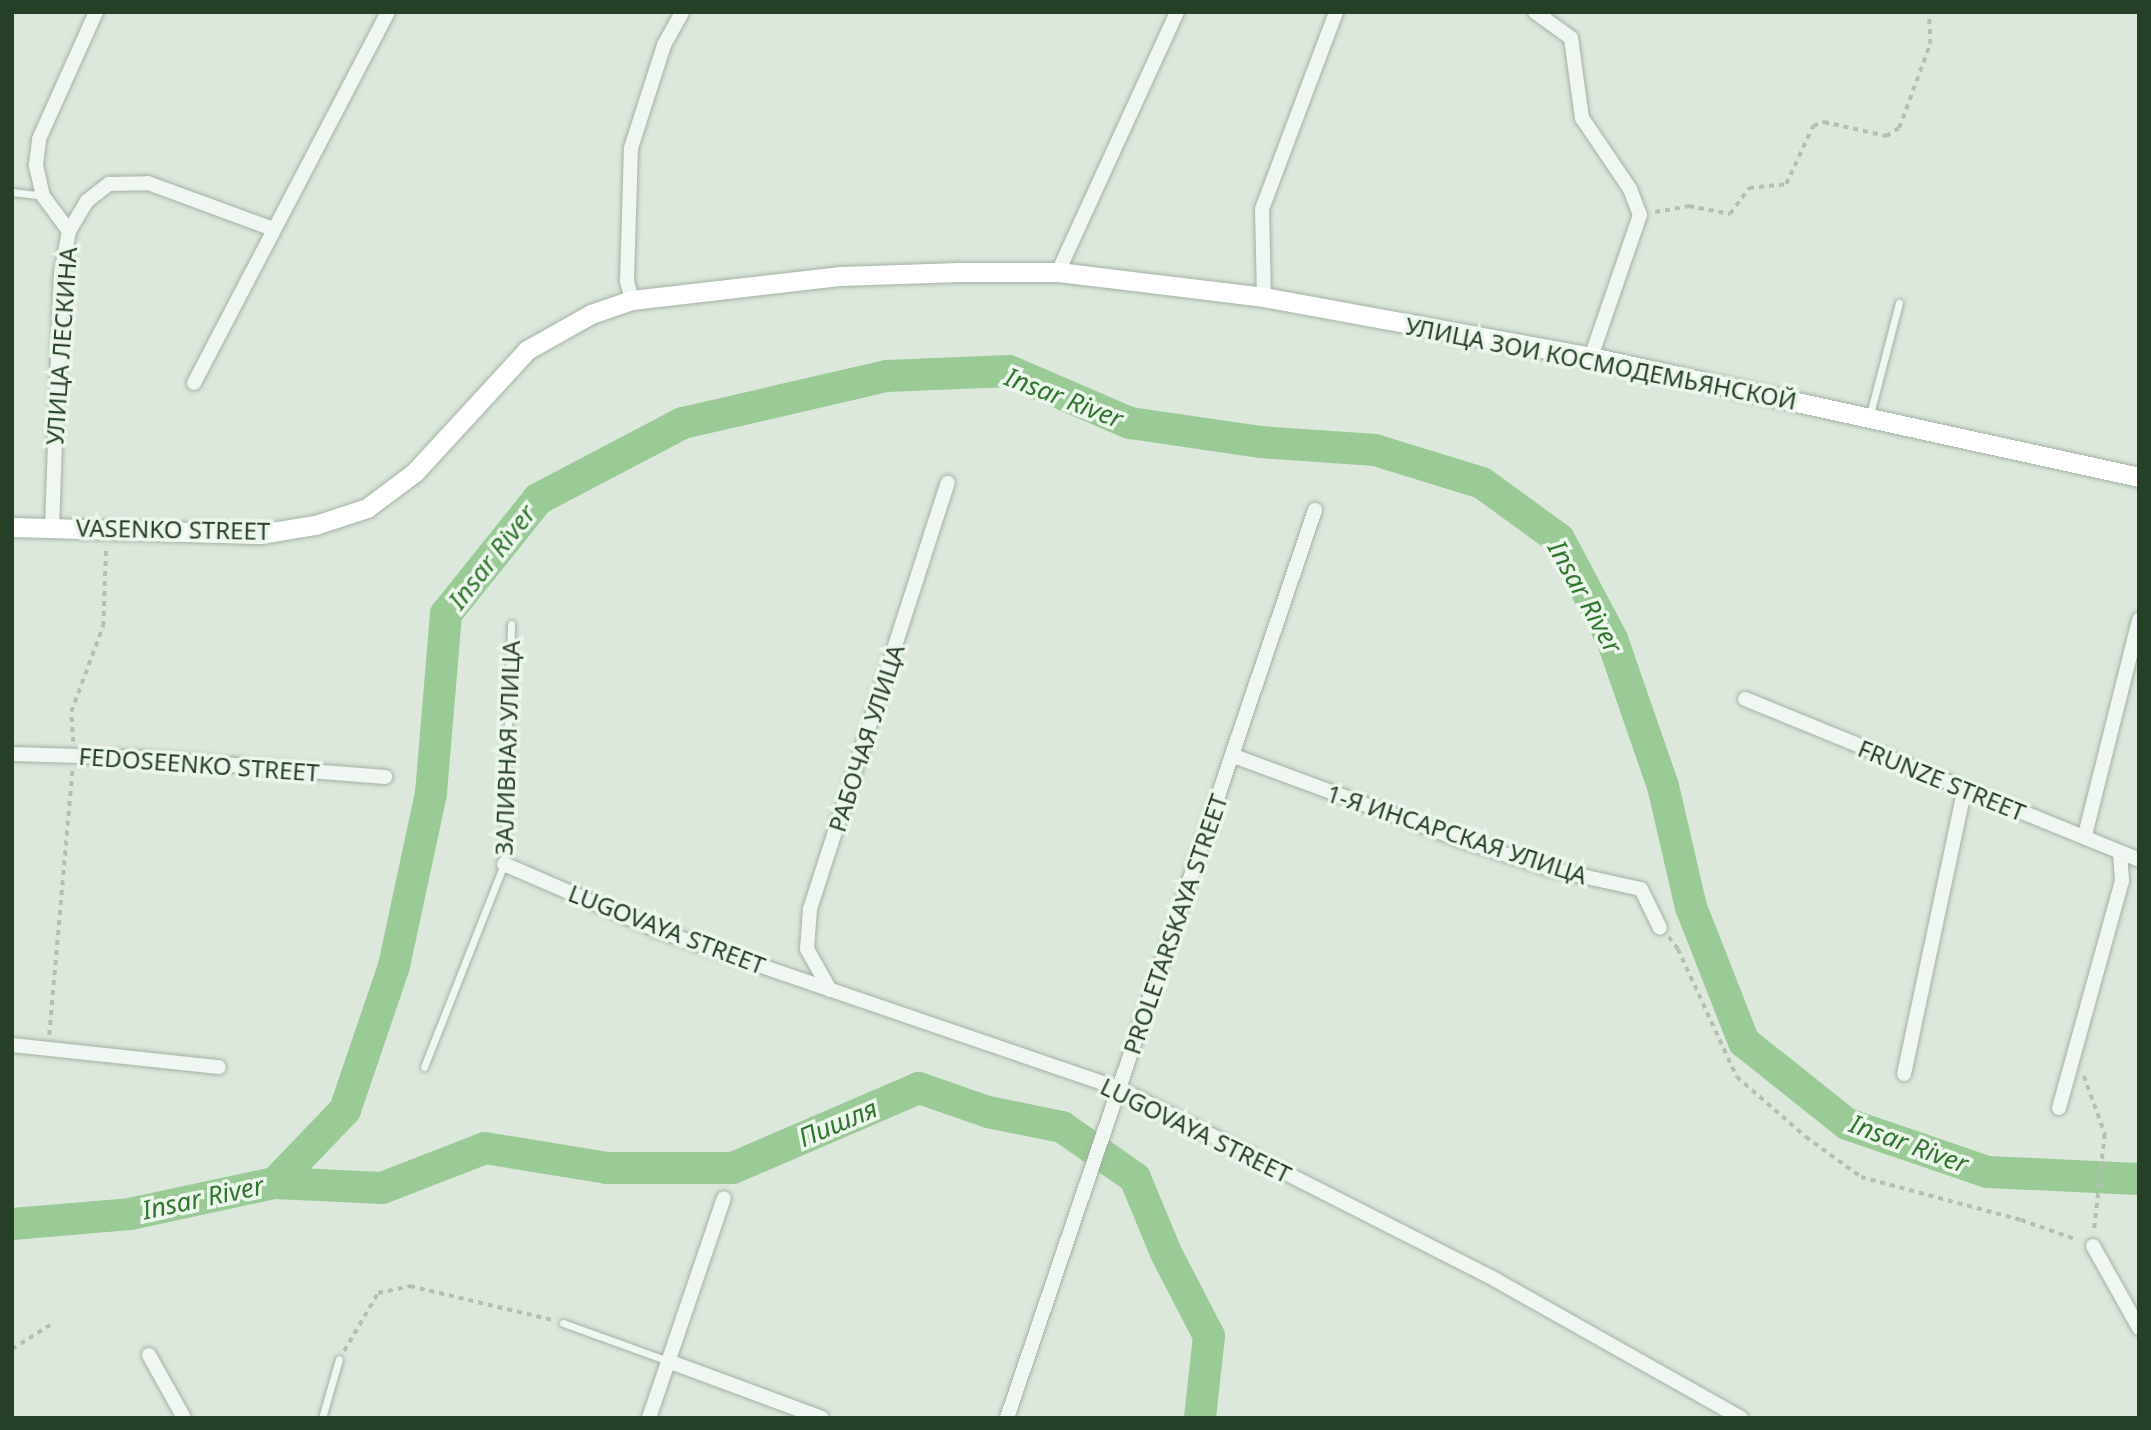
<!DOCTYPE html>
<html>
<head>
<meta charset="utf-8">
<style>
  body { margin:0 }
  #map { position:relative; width:2151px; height:1430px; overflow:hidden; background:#dde8dd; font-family:"Noto Sans",sans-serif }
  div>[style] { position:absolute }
  .river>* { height:32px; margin:-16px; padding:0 16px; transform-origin:16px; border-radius:16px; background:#9aca96 }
  .path>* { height:3.5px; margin-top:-1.75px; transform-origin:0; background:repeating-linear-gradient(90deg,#b3bfb4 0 5px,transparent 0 10px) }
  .roads { filter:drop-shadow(0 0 2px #a2b2a3) drop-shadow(0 0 2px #a2b2a3) }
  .lane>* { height:7px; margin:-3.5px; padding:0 3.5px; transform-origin:3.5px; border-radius:3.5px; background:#f0f6f1 }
  .street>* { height:14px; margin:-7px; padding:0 7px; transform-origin:7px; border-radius:7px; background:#f0f6f1 }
  .secondary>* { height:19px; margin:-9.5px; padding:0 9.5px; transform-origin:9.5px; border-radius:9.5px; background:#fff }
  span { translate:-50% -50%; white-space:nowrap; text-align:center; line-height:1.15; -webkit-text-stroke:7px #edf6ed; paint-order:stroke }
  .street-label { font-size:24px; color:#264027 }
  .water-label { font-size:26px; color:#31762e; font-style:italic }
  .frame { position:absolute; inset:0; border:14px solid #264027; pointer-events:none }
</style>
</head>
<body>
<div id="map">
  <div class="river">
    <div style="left:275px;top:1183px;width:107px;rotate:2.7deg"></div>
    <div style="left:382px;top:1188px;width:110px;rotate:-21.2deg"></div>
    <div style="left:485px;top:1148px;width:124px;rotate:9.3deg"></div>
    <div style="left:607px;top:1168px;width:126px"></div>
    <div style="left:733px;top:1168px;width:202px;rotate:-23.3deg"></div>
    <div style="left:919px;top:1088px;width:73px;rotate:19.2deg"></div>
    <div style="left:988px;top:1112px;width:76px;rotate:11.5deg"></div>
    <div style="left:1062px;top:1127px;width:89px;rotate:34.9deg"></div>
    <div style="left:1135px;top:1178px;width:81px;rotate:67.5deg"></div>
    <div style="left:1166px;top:1253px;width:93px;rotate:62.6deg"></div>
    <div style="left:1209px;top:1336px;width:82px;rotate:96.3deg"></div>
    <div style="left:12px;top:1224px;width:118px;rotate:-4.8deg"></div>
    <div style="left:130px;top:1214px;width:148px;rotate:-12.1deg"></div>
    <div style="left:275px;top:1183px;width:101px;rotate:-46.2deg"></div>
    <div style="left:345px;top:1110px;width:152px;rotate:-71.2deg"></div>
    <div style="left:394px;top:966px;width:177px;rotate:-77.9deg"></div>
    <div style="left:431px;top:793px;width:180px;rotate:-85.2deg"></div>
    <div style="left:446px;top:614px;width:147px;rotate:-51.3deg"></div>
    <div style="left:538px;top:499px;width:164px;rotate:-27.7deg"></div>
    <div style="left:683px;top:423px;width:209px;rotate:-13deg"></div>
    <div style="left:887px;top:376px;width:122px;rotate:-2.3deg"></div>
    <div style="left:1009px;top:371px;width:132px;rotate:23.3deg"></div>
    <div style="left:1130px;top:423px;width:131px;rotate:8.3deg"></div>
    <div style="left:1260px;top:442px;width:115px;rotate:4deg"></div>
    <div style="left:1375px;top:450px;width:112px;rotate:17.1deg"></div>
    <div style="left:1482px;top:483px;width:95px;rotate:36deg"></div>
    <div style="left:1559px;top:539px;width:113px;rotate:62.1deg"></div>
    <div style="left:1612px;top:639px;width:156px;rotate:70.9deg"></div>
    <div style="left:1663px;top:786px;width:124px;rotate:77deg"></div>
    <div style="left:1691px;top:907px;width:145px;rotate:68.6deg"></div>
    <div style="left:1744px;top:1042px;width:132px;rotate:38.5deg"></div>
    <div style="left:1847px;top:1124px;width:148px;rotate:18.9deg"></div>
    <div style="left:1987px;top:1172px;width:152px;rotate:2.6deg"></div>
  </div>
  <div class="path">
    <div style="left:1655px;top:212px;width:35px;rotate:-10deg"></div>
    <div style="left:1689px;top:206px;width:42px;rotate:11deg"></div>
    <div style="left:1730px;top:214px;width:32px;rotate:-54deg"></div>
    <div style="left:1749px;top:188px;width:37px;rotate:-6deg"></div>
    <div style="left:1786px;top:184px;width:64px;rotate:-65deg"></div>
    <div style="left:1813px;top:126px;width:12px;rotate:-20deg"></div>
    <div style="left:1824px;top:122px;width:64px;rotate:12.7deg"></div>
    <div style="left:1886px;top:136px;width:15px;rotate:-32deg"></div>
    <div style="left:1899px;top:128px;width:90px;rotate:-69.7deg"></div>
    <div style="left:1930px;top:44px;width:32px;rotate:-92deg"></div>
    <div style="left:73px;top:742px;width:30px;rotate:-94deg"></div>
    <div style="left:71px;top:712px;width:92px;rotate:-69.6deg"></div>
    <div style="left:103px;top:626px;width:80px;rotate:-87.9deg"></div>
    <div style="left:1669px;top:937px;width:15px;rotate:53deg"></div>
    <div style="left:1678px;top:949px;width:141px;rotate:65.3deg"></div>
    <div style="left:1737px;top:1077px;width:91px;rotate:41deg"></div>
    <div style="left:1806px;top:1137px;width:68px;rotate:36deg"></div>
    <div style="left:1861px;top:1177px;width:166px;rotate:15deg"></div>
    <div style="left:2021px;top:1220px;width:60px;rotate:19.3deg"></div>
    <div style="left:49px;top:1035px;width:265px;rotate:-85deg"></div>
    <div style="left:2084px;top:1076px;width:62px;rotate:70.1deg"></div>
    <div style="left:2105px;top:1134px;width:99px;rotate:96.4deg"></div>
    <div style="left:12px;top:1349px;width:45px;rotate:-32.3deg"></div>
    <div style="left:344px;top:1351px;width:67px;rotate:-59.6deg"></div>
    <div style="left:378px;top:1293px;width:33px;rotate:-12deg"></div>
    <div style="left:410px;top:1286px;width:147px;rotate:13.4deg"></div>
  </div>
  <div class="roads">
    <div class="lane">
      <div style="left:12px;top:192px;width:31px;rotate:7deg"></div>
      <div style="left:1869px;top:418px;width:119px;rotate:-75.4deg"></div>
      <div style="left:424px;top:1067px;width:218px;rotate:-68.5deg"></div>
      <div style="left:504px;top:864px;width:240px;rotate:-88.3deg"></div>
      <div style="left:563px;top:1323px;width:112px;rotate:19.9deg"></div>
      <div style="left:322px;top:1418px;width:61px;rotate:-73.9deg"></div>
    </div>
    <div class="street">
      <div style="left:1535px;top:12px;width:44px;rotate:35.8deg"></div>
      <div style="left:1571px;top:38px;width:81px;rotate:82.2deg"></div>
      <div style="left:1582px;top:118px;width:86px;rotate:55.9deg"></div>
      <div style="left:1630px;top:189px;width:28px;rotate:69deg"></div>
      <div style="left:1640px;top:215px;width:150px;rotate:109deg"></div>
      <div style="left:69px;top:231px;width:44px;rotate:-126.6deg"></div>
      <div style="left:43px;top:196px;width:32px;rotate:-103deg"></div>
      <div style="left:36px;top:165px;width:26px;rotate:-83deg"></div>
      <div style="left:39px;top:139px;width:139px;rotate:-65.8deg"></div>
      <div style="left:1058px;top:272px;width:286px;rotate:-65.4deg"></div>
      <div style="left:1264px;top:297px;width:88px;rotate:-91.3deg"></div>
      <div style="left:1262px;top:209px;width:210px;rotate:-69.4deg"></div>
      <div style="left:632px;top:300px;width:20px;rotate:-105deg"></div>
      <div style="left:627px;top:281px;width:133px;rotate:-88.3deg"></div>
      <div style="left:631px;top:148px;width:108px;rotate:-72.2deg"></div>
      <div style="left:664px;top:45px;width:38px;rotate:-61deg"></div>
      <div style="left:194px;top:383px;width:419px;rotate:-62.4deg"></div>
      <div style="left:52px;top:528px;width:254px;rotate:-88deg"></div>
      <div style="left:61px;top:274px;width:44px;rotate:-79.5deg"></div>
      <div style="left:69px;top:231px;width:35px;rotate:-59deg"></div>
      <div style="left:87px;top:201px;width:28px;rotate:-38deg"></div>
      <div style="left:109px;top:184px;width:39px;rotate:-1deg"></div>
      <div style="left:148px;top:183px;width:133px;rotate:20.2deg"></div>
      <div style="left:1745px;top:699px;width:426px;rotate:22.2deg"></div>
      <div style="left:12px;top:754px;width:133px;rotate:1.7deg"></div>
      <div style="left:145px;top:758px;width:241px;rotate:4.5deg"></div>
      <div style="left:1234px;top:756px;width:248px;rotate:20.3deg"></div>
      <div style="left:1467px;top:842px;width:87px;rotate:18deg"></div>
      <div style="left:1550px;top:869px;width:93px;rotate:12.4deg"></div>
      <div style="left:1641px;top:889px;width:43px;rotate:64deg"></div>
      <div style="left:2085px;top:835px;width:222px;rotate:-75.9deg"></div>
      <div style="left:504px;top:864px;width:169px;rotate:23.4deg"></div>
      <div style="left:659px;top:931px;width:485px;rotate:18.9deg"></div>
      <div style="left:1118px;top:1088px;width:424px;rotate:26.9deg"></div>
      <div style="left:1496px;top:1280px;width:281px;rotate:29.4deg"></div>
      <div style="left:830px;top:990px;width:47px;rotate:-119.3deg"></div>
      <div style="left:807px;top:949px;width:40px;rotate:-85.7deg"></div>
      <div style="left:810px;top:909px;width:448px;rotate:-72.1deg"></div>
      <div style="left:12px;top:1045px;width:208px;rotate:6.1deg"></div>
      <div style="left:1904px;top:1074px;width:289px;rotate:-78deg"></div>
      <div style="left:2059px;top:1108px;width:236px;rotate:-74.5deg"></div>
      <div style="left:2122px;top:881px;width:28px;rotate:-94deg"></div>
      <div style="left:2093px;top:1246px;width:94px;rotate:60.7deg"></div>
      <div style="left:149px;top:1355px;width:72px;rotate:60.9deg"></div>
      <div style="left:668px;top:1361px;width:164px;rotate:20.3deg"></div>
      <div style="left:649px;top:1418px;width:232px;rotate:-71.2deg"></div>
      <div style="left:1007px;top:1418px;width:959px;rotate:-71.26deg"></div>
    </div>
    <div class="secondary">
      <div style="left:12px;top:527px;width:248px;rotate:1.6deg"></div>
      <div style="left:260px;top:534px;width:56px;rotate:-9.3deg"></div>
      <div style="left:315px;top:525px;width:55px;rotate:-18.1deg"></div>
      <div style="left:367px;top:508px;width:59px;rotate:-36.7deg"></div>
      <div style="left:414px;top:473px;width:167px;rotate:-47.4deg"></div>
      <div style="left:527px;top:350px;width:73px;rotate:-29.4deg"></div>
      <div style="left:591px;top:314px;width:43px;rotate:-18.9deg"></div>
      <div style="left:632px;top:300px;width:210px;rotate:-6.6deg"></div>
      <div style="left:841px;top:276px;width:118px;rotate:-1.9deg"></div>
      <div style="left:959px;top:272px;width:99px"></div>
      <div style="left:1058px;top:272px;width:208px;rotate:6.9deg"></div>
      <div style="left:1264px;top:297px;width:332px;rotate:10.4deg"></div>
      <div style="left:1591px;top:357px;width:561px;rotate:12.35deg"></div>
    </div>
  </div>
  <div class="street-label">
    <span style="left:61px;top:346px;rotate:-86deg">УЛИЦА ЛЕСКИНА</span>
    <span style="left:1601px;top:363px;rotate:11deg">УЛИЦА ЗОИ КОСМОДЕМЬЯНСКОЙ</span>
    <span style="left:173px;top:529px;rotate:1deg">VASENKO STREET</span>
    <span style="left:866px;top:738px;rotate:-72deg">РАБОЧАЯ УЛИЦА</span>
    <span style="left:507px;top:748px;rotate:-88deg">ЗАЛИВНАЯ УЛИЦА</span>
    <span style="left:199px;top:764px;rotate:4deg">FEDOSEENKO STREET</span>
    <span style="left:1942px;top:780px;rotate:22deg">FRUNZE STREET</span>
    <span style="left:1457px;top:834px;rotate:18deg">1-Я ИНСАРСКАЯ УЛИЦА</span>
    <span style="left:1175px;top:924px;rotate:-71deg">PROLETARSKAYA STREET</span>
    <span style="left:667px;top:929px;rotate:21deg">LUGOVAYA STREET</span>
    <span style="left:1196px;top:1130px;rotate:26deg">LUGOVAYA STREET</span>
  </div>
  <div class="water-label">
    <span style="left:1064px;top:398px;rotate:21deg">Insar River</span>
    <span style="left:492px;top:557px;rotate:-52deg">Insar River</span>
    <span style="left:1585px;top:597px;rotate:61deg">Insar River</span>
    <span style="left:838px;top:1123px;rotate:-23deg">Пишля</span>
    <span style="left:1909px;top:1144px;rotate:20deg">Insar River</span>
    <span style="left:203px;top:1198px;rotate:-12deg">Insar River</span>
  </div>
  <div class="frame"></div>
</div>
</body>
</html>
